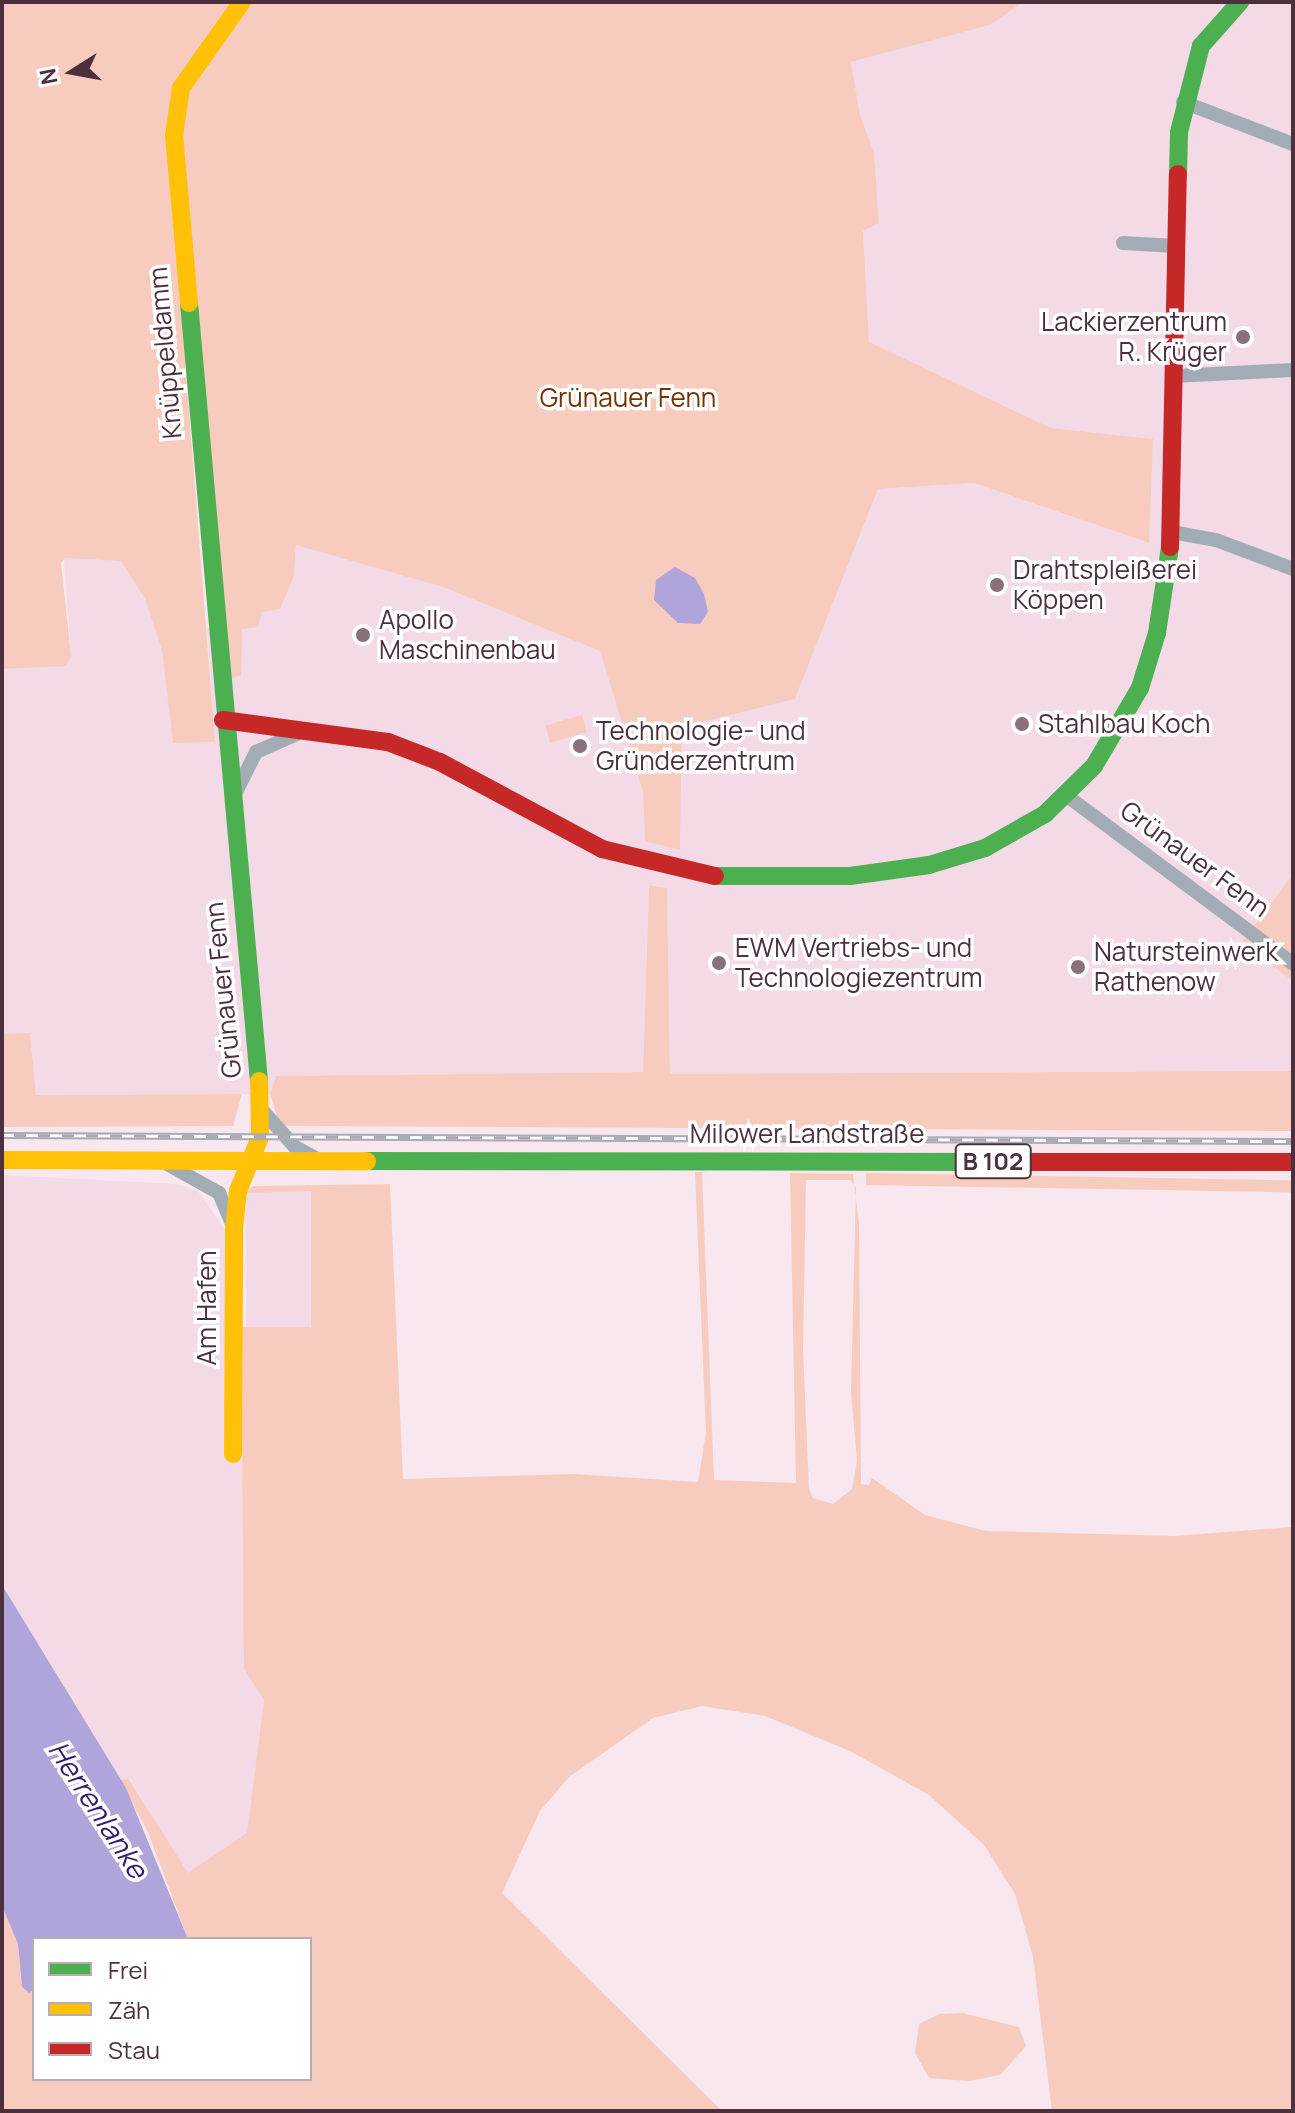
<!DOCTYPE html>
<html>
<head>
<meta charset="utf-8">
<style>
  body { margin:0 }
  #map { position:relative; width:1295px; height:2113px; overflow:hidden; background:#f8e7ef; font-family:Manrope,sans-serif }
  div>[style] { position:absolute }
  .built>* { inset:0; background:#f3dae6; transform-origin:0 0 }
  .green>* { inset:0; background:#f7ccbe; transform-origin:0 0 }
  .water>* { inset:0; background:#b0a5da }
  .street>* { height:14px; margin:-7px; padding:0 7px; transform-origin:7px; border-radius:7px; background:#a1acb4 }
  .fast>* { height:18px; margin:-9px; padding:0 9px; transform-origin:9px; border-radius:9px; background:#4caf50 }
  .slow>* { height:18px; margin:-9px; padding:0 9px; transform-origin:9px; border-radius:9px; background:#ffc107 }
  .jam>* { height:18px; margin:-9px; padding:0 9px; transform-origin:9px; border-radius:9px; background:#c62828 }
  .rail>* { height:7px; margin-top:-3.5px; transform-origin:0; background:repeating-linear-gradient(90deg,#fff 0 12px,#a8abb3 0 24px); box-sizing:border-box; border-block:2px solid #a8abb3 }
  .dots>* { width:22px; height:22px; translate:-50% -50%; box-sizing:border-box; border:4px solid #fff; border-radius:50% }
  span { translate:-50% -50%; white-space:nowrap; text-align:center; line-height:1.15; -webkit-text-stroke:7px #fff; paint-order:stroke }
  .shield-label span { padding:2px 6px; background:#fff; border:2px solid; border-radius:6px; -webkit-text-stroke-width:0 }
  .shield-label { font-size:24px; color:#4c303e; font-weight:700 }
  .poi-label { font-size:26px; color:#4c303e }
  .right { translate:-100% -50%; text-align:right }
  .left { translate:0 -50%; text-align:left }
  .street-label { font-size:26px; color:#4c303e }
  .park-label { font-size:26px; color:#753201 }
  .water-label { font-size:28px; color:#321b6f; font-style:italic }
  .frame { position:absolute; inset:0; border:4px solid #4c303e; pointer-events:none }
  .legend { position:absolute; left:32px; top:1937px; width:280px; height:144px; box-sizing:border-box; background:#fff; border:2px solid #b7acb2; margin:0; padding:10px 14px; list-style:none; font-size:24px; color:#4c303e }
  .legend li { display:flex; align-items:center; gap:16px; height:40px }
  .legend b { width:40px; border:2px solid #b7acb2 }
  .north { position:absolute; left:32px; top:32px; width:80px; height:80px; -webkit-text-stroke:6px #fff; paint-order:stroke; rotate:259deg; font-size:22px; font-weight:700; line-height:32px; text-align:center; color:#4c303e }
  .north::after { content:''; display:block; margin:auto; width:28px; height:36px; background:#4c303e; clip-path:polygon(50% 0,100% 100%,50% 72%,0 100%) }
</style>
</head>
<body>
<div id="map">
  <div class="built">
    <div style="clip-path:polygon(1023px 2px,1293px 2px,1293px 874px,1241px 942px,1293px 981px,1293px 1071px,670px 1074px,667px 888px,649px 885px,643px 1072px,276px 1076px,270px 1094px,36px 1095px,30px 1033px,2px 1034px,2px 669px,66px 665px,71px 656px,64px 558px,121px 561px,145px 599px,162px 651px,173px 743px,215px 742px,207px 628px,242px 628px,262px 612px,294px 576px,296px 544px,443px 587px,600px 650px,643px 792px,645px 841px,680px 849px,682px 727px,795px 699px,878px 489px,974px 483px,1148px 543px,1153px 439px,1051px 428px,869px 343px,863px 231px,879px 223px,874px 152px,860px 115px,851px 62px,990px 25px)"></div>
    <div style="clip-path:polygon(2px 1175px,177px 1184px,198px 1191px,228px 1234px,244px 1431px,244px 1669px,264px 1699px,247px 1833px,188px 1874px,130px 1779px,120px 1780px,2px 1585px)"></div>
    <div style="left:311px;top:1191px;width:136px;height:65px;rotate:90deg"></div>
  </div>
  <div class="green">
    <div style="clip-path:polygon(2px 2px,237px 2px,188px 65px,170px 170px,215px 742px,173px 743px,162px 651px,145px 599px,121px 561px,65px 558px,61px 563px,71px 656px,66px 666px,2px 669px)"></div>
    <div style="clip-path:polygon(249px 2px,1023px 2px,990px 25px,851px 62px,860px 115px,874px 152px,879px 223px,863px 231px,869px 342px,1051px 428px,1153px 439px,1149px 543px,974px 483px,878px 489px,795px 699px,682px 727px,680px 850px,645px 841px,643px 792px,600px 651px,443px 587px,296px 545px,294px 576px,280px 609px,262px 612px,258px 627px,242px 629px,241px 675px,228px 680px,180px 117px,199px 68px)"></div>
    <div style="left:582px;top:715px;width:18px;height:38px;rotate:74deg"></div>
    <div style="clip-path:polygon(1293px 874px,1293px 981px,1241px 943px)"></div>
    <div style="clip-path:polygon(649px 885px,667px 888px,670px 1074px,1293px 1071px,1293px 1131px,284px 1126px,278px 1120px,270px 1094px,276px 1076px,643px 1072px)"></div>
    <div style="clip-path:polygon(30px 1033px,36px 1095px,242px 1094px,233px 1126px,2px 1127px,2px 1034px)"></div>
    <div style="clip-path:polygon(evenodd,695px 1172px,702px 1172px,714px 1480px,796px 1483px,790px 1173px,853px 1174px,859px 1223px,861px 1484px,869px 1485px,872px 1478px,925px 1515px,986px 1531px,1174px 1536px,1293px 1527px,1293px 2111px,1052px 2111px,1033px 1957px,1015px 1894px,984px 1845px,929px 1795px,850px 1751px,765px 1716px,702px 1706px,653px 1718px,569px 1777px,540px 1811px,502px 1893px,722px 2111px,2px 2111px,2px 1906px,18px 1944px,21px 1981px,34px 1989px,34px 2079px,310px 2079px,310px 1939px,188px 1939px,148px 1832px,120px 1780px,129px 1779px,188px 1873px,247px 1833px,264px 1700px,244px 1669px,241px 1327px,311px 1327px,311px 1191px,246px 1193px,253px 1186px,390px 1184px,403px 1479px,573px 1474px,698px 1482px,706px 1432px,695px 1172px,806px 1180px,850px 1180px,856px 1187px,851px 1392px,857px 1461px,852px 1489px,833px 1504px,813px 1498px,809px 1489px,803px 1350px,806px 1180px)"></div>
    <div style="left:866px;top:1173px;width:427px;height:12px;rotate:1deg"></div>
    <div style="clip-path:polygon(963px 2013px,1019px 2027px,1026px 2046px,1000px 2075px,969px 2081px,929px 2078px,915px 2053px,919px 2024px,939px 2014px)"></div>
  </div>
  <div class="water">
    <div style="clip-path:polygon(675px 567px,695px 578px,704px 594px,708px 612px,700px 624px,678px 623px,654px 600px,656px 580px)"></div>
    <div style="clip-path:polygon(2px 1585px,126px 1788px,188px 1939px,34px 1939px,34px 1989px,29px 1993px,22px 1987px,18px 1944px,2px 1906px)"></div>
  </div>
  <div class="street">
    <div style="left:1183px;top:102px;width:118px;rotate:20.9deg"></div>
    <div style="left:1123px;top:243px;width:52px;rotate:3.3deg"></div>
    <div style="left:1174px;top:376px;width:119px;rotate:-2.9deg"></div>
    <div style="left:1172px;top:532px;width:45px;rotate:10.3deg"></div>
    <div style="left:1216px;top:540px;width:82px;rotate:20.6deg"></div>
    <div style="left:236px;top:792px;width:45px;rotate:-63.4deg"></div>
    <div style="left:256px;top:752px;width:45px;rotate:-23.7deg"></div>
    <div style="left:1067px;top:796px;width:282px;rotate:36.6deg"></div>
    <div style="left:261px;top:1109px;width:51px;rotate:48.2deg"></div>
    <div style="left:295px;top:1147px;width:21px;rotate:28deg"></div>
    <div style="left:167px;top:1164px;width:60px;rotate:29.1deg"></div>
    <div style="left:219px;top:1193px;width:36px;rotate:67deg"></div>
  </div>
  <div class="fast">
    <div style="left:1178px;top:174px;width:42px;rotate:-88.6deg"></div>
    <div style="left:1179px;top:132px;width:89px;rotate:-75.7deg"></div>
    <div style="left:1201px;top:46px;width:59px;rotate:-48.4deg"></div>
    <div style="left:189px;top:303px;width:781px;rotate:84.86deg"></div>
    <div style="left:715px;top:876px;width:135px"></div>
    <div style="left:850px;top:876px;width:80px;rotate:-7.9deg"></div>
    <div style="left:929px;top:865px;width:59px;rotate:-16.9deg"></div>
    <div style="left:985px;top:848px;width:69px;rotate:-29.5deg"></div>
    <div style="left:1045px;top:814px;width:69px;rotate:-44.4deg"></div>
    <div style="left:1094px;top:766px;width:91px;rotate:-59.5deg"></div>
    <div style="left:1140px;top:688px;width:58px;rotate:-72.8deg"></div>
    <div style="left:1157px;top:633px;width:87px;rotate:-81.4deg"></div>
    <div style="left:367px;top:1161px;width:619px;rotate:0.09deg"></div>
  </div>
  <div class="slow">
    <div style="left:189px;top:303px;width:168px;rotate:-95.1deg"></div>
    <div style="left:174px;top:136px;width:49px;rotate:-81.7deg"></div>
    <div style="left:181px;top:88px;width:105px;rotate:-54.7deg"></div>
    <div style="left:2px;top:1160px;width:365px;rotate:0.2deg"></div>
    <div style="left:233px;top:1454px;width:225px;rotate:-89.7deg"></div>
    <div style="left:234px;top:1229px;width:38px;rotate:-84deg"></div>
    <div style="left:238px;top:1191px;width:58px;rotate:-67.8deg"></div>
    <div style="left:260px;top:1137px;width:56px;rotate:-91deg"></div>
  </div>
  <div class="jam">
    <div style="left:1170px;top:547px;width:373px;rotate:-88.8deg"></div>
    <div style="left:223px;top:720px;width:166px;rotate:7.6deg"></div>
    <div style="left:388px;top:742px;width:56px;rotate:21deg"></div>
    <div style="left:440px;top:762px;width:184px;rotate:28.2deg"></div>
    <div style="left:602px;top:849px;width:116px;rotate:13.4deg"></div>
    <div style="left:986px;top:1162px;width:307px"></div>
  </div>
  <div class="rail">
    <div style="left:2px;top:1135px;width:1291px;rotate:0.27deg"></div>
  </div>
  <div class="dots">
    <div style="left:1243px;top:337px;background:#88707c"></div>
    <div style="left:997px;top:585px;background:#88707c"></div>
    <div style="left:363px;top:635px;background:#88707c"></div>
    <div style="left:1022px;top:724px;background:#88707c"></div>
    <div style="left:580px;top:746px;background:#88707c"></div>
    <div style="left:719px;top:963px;background:#88707c"></div>
    <div style="left:1078px;top:967px;background:#88707c"></div>
  </div>
  <div class="shield-label">
    <span style="left:993px;top:1161px">B 102</span>
  </div>
  <div class="poi-label">
    <span class="right" style="left:1227px;top:337px">Lackierzentrum<br>R. Krüger</span>
    <span class="left" style="left:1013px;top:585px">Drahtspleißerei<br>Köppen</span>
    <span class="left" style="left:379px;top:635px">Apollo<br>Maschinenbau</span>
    <span class="left" style="left:1038px;top:724px">Stahlbau Koch</span>
    <span class="left" style="left:596px;top:746px">Technologie- und<br>Gründerzentrum</span>
    <span class="left" style="left:735px;top:963px">EWM Vertriebs- und<br>Technologiezentrum</span>
    <span class="left" style="left:1094px;top:967px">Natursteinwerk<br>Rathenow</span>
  </div>
  <div class="street-label">
    <span style="left:165px;top:353px;rotate:-95deg">Knüppeldamm</span>
    <span style="left:1195px;top:859px;rotate:36deg">Grünauer Fenn</span>
    <span style="left:223px;top:990px;rotate:-96deg">Grünauer Fenn</span>
    <span style="left:807px;top:1134px">Milower Landstraße</span>
    <span style="left:207px;top:1308px;rotate:-90deg">Am Hafen</span>
  </div>
  <div class="park-label">
    <span style="left:628px;top:398px">Grünauer Fenn</span>
  </div>
  <div class="water-label">
    <span style="left:99px;top:1809px;rotate:57deg">Herrenlanke</span>
  </div>
  <div class="frame"></div>
  <ul class="legend">
  <li><b style="height:10px;background:#4caf50"></b>Frei</li>
  <li><b style="height:10px;background:#ffc107"></b>Zäh</li>
  <li><b style="height:10px;background:#c62828"></b>Stau</li>
  </ul>
  <div class="north">N</div>
</div>
</body>
</html>
